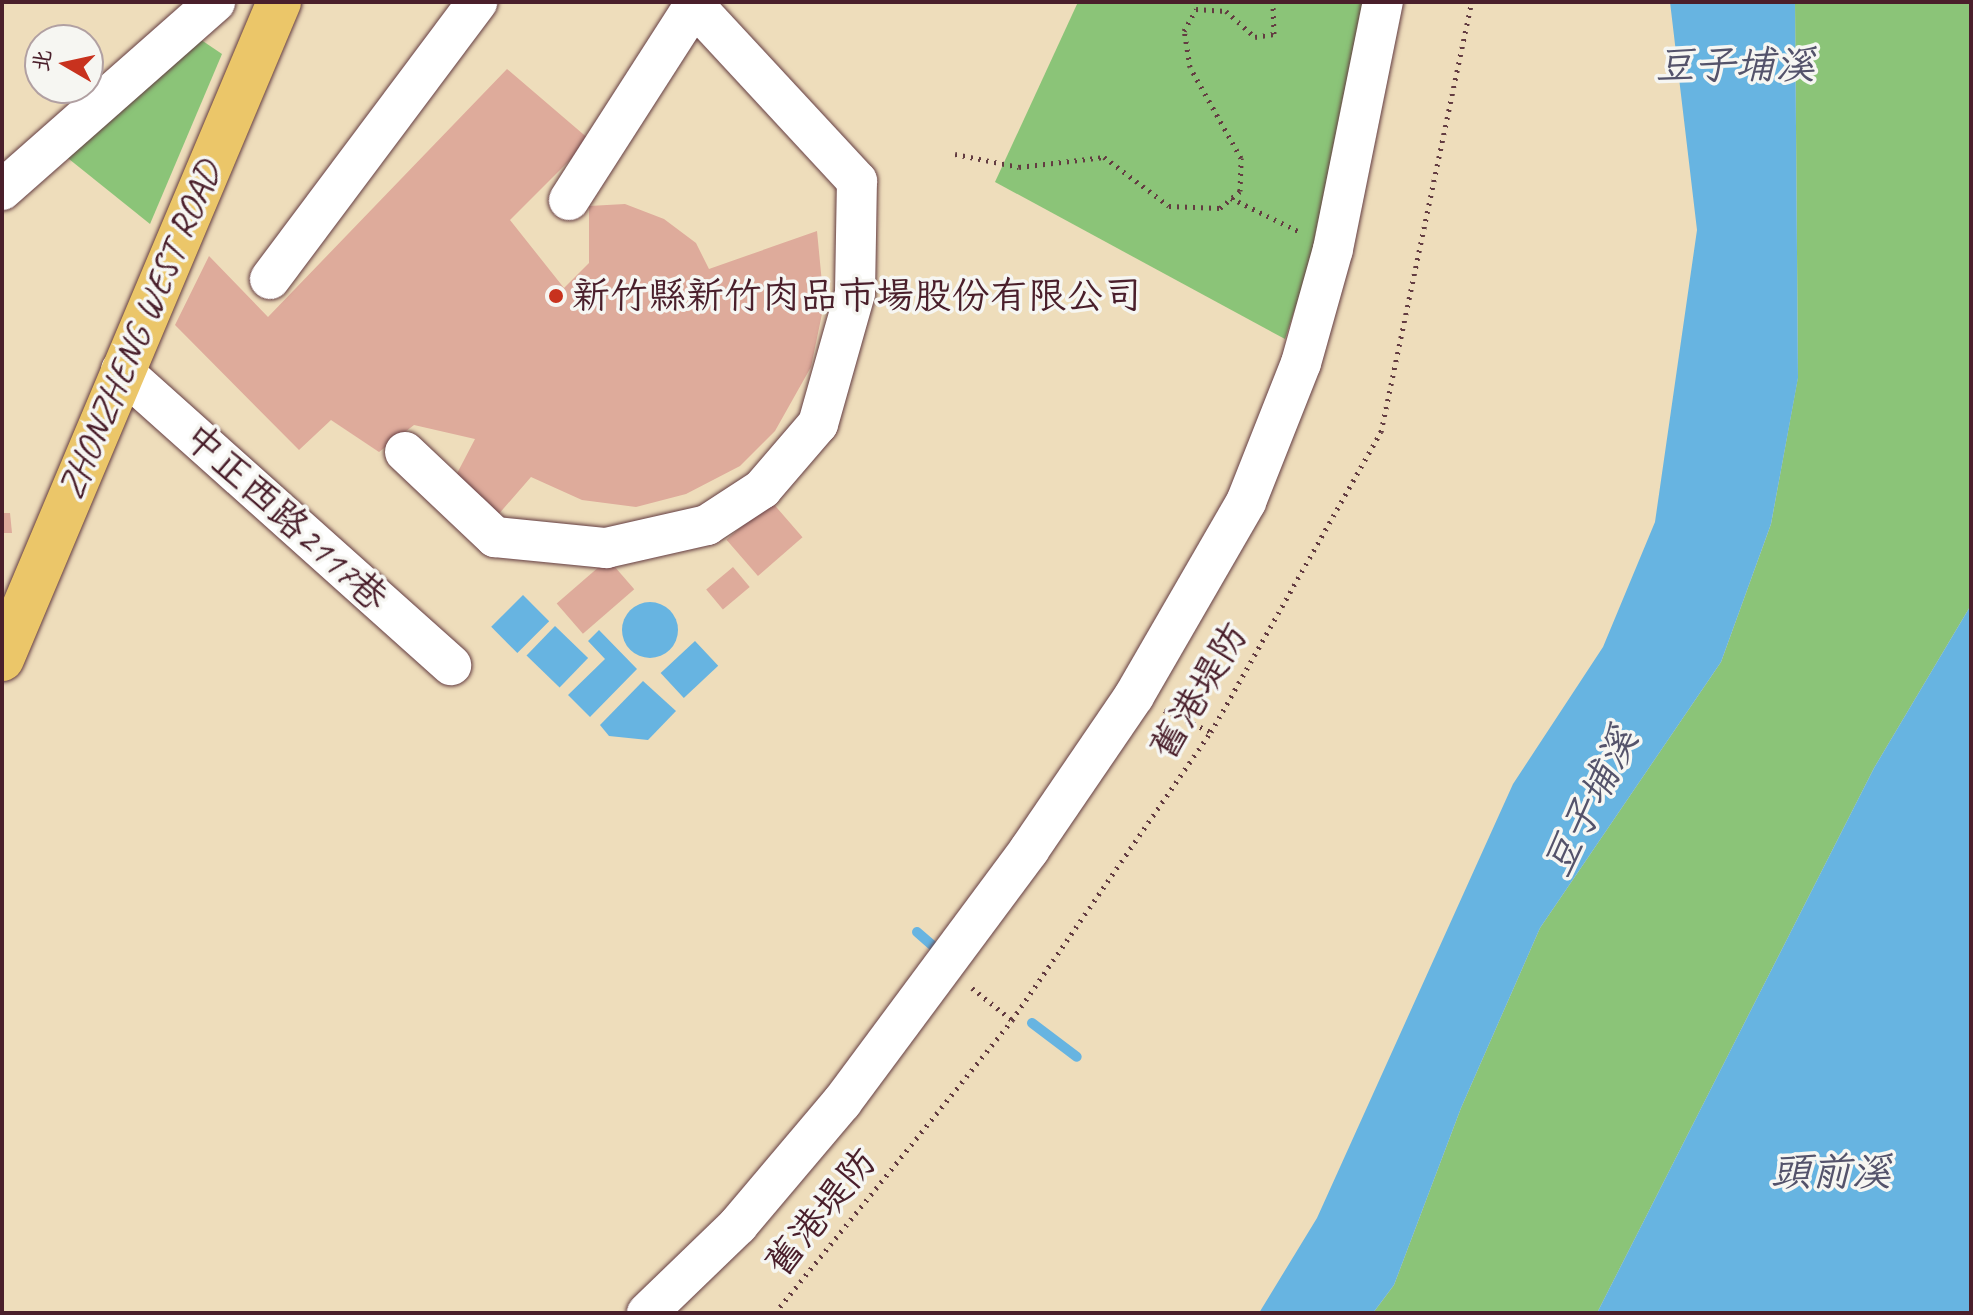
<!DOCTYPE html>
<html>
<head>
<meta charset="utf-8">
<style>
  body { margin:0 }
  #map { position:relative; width:1973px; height:1315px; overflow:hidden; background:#edb; font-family:Caveat,"LXGW WenKai TC",sans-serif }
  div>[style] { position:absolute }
  .green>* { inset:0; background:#8bc478 }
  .water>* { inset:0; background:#67b4e1; transform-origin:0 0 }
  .round { border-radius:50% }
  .stream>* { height:10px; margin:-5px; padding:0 5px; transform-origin:5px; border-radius:5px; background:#67b4e1 }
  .building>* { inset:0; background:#deab9b; transform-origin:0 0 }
  .path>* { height:5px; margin-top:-2.5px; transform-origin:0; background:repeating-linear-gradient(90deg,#633c41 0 2px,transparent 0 8px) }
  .roads { filter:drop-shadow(0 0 2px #633c41) drop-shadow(0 0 2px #633c41) }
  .minor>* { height:40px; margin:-20px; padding:0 20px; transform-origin:20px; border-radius:20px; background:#fff }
  .major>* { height:44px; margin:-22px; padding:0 22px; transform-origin:22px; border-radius:22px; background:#ebc669 }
  .dots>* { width:22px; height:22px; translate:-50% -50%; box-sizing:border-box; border:4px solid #f6f6f2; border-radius:50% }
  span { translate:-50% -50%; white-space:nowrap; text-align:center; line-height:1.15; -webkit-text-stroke:7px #f6f6f2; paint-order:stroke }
  .poi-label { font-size:38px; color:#4a1f2b }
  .left { translate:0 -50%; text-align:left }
  .street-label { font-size:38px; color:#4a1f2b }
  .water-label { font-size:40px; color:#54536b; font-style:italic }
  .frame { position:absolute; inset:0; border:4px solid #4a1f2b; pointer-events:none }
  .north { position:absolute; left:24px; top:24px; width:80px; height:80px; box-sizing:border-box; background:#f6f6f2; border:2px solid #b1a0a2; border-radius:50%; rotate:279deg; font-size:22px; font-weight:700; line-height:32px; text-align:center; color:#4a1f2b }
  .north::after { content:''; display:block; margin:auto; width:28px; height:36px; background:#c8321e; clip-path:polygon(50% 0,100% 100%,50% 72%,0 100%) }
</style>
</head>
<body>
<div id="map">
  <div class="green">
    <div style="clip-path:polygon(1078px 2px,1369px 2px,1326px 215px,1285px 339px,995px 182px)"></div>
    <div style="clip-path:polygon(1795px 2px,1971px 2px,1971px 605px,1874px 768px,1597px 1313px,1373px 1313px,1394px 1285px,1461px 1108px,1540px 928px,1721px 662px,1771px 524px,1798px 377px)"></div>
    <div style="clip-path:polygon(185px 29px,222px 54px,150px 224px,59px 151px)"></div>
  </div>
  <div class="water">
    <div style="clip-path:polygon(1670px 2px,1795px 2px,1798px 378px,1771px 524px,1721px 662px,1540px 928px,1461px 1108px,1394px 1285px,1373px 1313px,1259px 1313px,1317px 1218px,1513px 784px,1603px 647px,1655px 522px,1697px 230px)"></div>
    <div style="left:523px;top:595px;width:37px;height:45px;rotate:45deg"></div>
    <div class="round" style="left:622px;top:602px;width:56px;height:56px"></div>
    <div style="clip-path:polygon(1971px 605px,1971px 1313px,1597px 1313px,1874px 768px)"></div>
    <div style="left:555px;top:626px;width:46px;height:41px;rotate:44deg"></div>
    <div style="clip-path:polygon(599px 630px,637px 669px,590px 717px,568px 695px,605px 659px,588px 641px)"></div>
    <div style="left:695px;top:641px;width:34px;height:47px;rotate:47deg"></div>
    <div style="clip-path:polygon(643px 681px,676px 711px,648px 740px,609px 736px,600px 725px)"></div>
  </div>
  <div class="stream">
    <div style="left:917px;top:932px;width:20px;rotate:41deg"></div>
    <div style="left:1032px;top:1023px;width:56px;rotate:37.1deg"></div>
  </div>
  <div class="building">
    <div style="clip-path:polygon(507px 69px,590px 140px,510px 220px,564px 288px,589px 263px,589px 206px,625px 204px,664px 219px,696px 243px,709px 269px,817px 231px,824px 304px,811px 367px,775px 431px,740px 466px,686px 494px,636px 507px,582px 500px,531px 477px,497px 516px,452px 483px,475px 439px,414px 425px,379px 452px,331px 420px,299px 450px,175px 325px,209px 256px,268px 317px)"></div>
    <div style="left:771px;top:501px;width:48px;height:59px;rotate:49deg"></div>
    <div style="clip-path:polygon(2px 513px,10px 513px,12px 533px,2px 533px)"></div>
    <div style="left:608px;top:559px;width:40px;height:68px;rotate:49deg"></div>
    <div style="left:733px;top:567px;width:26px;height:35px;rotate:50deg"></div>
  </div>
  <div class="path">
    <div style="left:955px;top:154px;width:65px;rotate:11.5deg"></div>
    <div style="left:1019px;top:167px;width:86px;rotate:-6.7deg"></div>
    <div style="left:1104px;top:157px;width:81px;rotate:37deg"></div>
    <div style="left:1169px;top:206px;width:51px;rotate:2.2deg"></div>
    <div style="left:1220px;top:208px;width:26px;rotate:-40deg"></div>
    <div style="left:1240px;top:191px;width:33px;rotate:-88deg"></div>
    <div style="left:1241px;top:158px;width:104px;rotate:-119.3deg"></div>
    <div style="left:1190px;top:67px;width:36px;rotate:-99deg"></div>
    <div style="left:1184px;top:31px;width:25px;rotate:-61deg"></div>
    <div style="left:1196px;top:9px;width:30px;rotate:4deg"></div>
    <div style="left:1226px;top:11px;width:39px;rotate:42deg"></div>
    <div style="left:1255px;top:37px;width:19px;rotate:-9deg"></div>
    <div style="left:1274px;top:34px;width:32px;rotate:-92deg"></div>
    <div style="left:1231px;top:198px;width:79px;rotate:26.2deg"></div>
    <div style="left:1164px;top:710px;width:52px;rotate:25.1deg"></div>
    <div style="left:972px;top:988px;width:51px;rotate:38.7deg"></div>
    <div style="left:775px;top:1313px;width:377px;rotate:-51deg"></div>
    <div style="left:1012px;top:1020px;width:350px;rotate:-55.4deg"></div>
    <div style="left:1211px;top:732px;width:345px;rotate:-60.5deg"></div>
    <div style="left:1381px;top:432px;width:440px;rotate:-78.1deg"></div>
  </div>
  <div class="roads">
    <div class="minor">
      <div style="left:2px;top:190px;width:284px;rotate:-41.4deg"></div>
      <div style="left:569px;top:200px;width:232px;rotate:-57.3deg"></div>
      <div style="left:270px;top:279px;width:346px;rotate:-53.2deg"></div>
      <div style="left:121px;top:370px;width:443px;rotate:41.8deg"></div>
      <div style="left:405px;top:452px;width:124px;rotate:43.4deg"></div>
      <div style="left:495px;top:537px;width:112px;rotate:5.7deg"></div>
      <div style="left:606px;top:548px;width:104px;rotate:-12.8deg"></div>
      <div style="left:707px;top:525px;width:66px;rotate:-33.2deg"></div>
      <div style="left:762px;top:489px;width:86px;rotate:-49.3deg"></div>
      <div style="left:818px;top:424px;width:136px;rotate:-74.2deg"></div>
      <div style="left:855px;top:293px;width:112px;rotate:-89deg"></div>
      <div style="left:857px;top:181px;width:244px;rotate:-132.8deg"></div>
      <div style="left:647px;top:1313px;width:127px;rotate:-44deg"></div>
      <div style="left:738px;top:1225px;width:161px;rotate:-49.8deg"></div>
      <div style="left:842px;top:1102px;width:314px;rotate:-53.4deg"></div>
      <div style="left:1029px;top:850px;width:186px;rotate:-55.7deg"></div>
      <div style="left:1134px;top:696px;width:224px;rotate:-60deg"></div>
      <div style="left:1246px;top:502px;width:149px;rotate:-68.4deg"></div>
      <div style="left:1301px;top:363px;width:118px;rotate:-74.3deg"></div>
      <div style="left:1333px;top:249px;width:252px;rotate:-78.6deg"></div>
    </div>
    <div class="major">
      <div style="left:2px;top:659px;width:713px;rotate:-67.14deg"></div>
    </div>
  </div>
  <div class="dots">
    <div style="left:556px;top:296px;background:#c8321e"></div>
  </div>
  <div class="poi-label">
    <span class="left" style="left:572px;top:296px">新竹縣新竹肉品市場股份有限公司</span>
  </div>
  <div class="street-label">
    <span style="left:139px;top:330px;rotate:-67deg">ZHONZHENG WEST ROAD</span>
    <span style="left:286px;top:517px;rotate:42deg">中正西路2117巷</span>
    <span style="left:1199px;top:691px;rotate:-59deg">舊港堤防</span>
    <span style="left:821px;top:1212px;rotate:-51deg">舊港堤防</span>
  </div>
  <div class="water-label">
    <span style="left:1735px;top:65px">豆子埔溪</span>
    <span style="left:1590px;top:802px;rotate:-63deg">豆子埔溪</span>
    <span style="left:1831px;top:1172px">頭前溪</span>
  </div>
  <div class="frame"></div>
  <div class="north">北</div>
</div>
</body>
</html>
